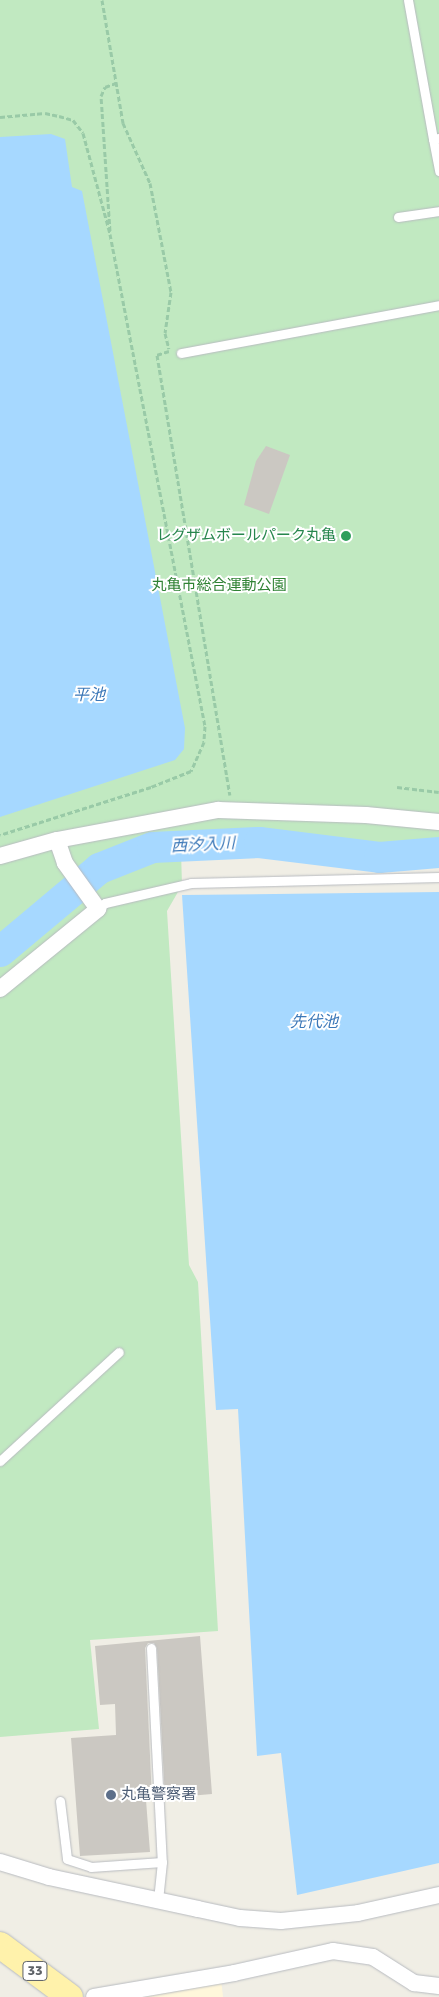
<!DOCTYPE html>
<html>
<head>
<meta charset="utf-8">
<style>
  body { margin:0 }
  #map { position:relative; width:439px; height:1997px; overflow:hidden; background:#f0eee5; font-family:Signika,"Noto Sans JP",sans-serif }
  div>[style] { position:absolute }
  .commercial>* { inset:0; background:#fff7db }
  .green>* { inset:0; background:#c1e9c1 }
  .water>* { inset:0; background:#a6d8ff }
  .river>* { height:31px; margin:-15.5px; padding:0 15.5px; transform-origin:15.5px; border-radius:15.5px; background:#a6d8ff }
  .building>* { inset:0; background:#cbc8c2 }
  .path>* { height:3px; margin-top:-1.5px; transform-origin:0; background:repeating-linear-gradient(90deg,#99caa7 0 5px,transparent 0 7.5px) }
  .roads { filter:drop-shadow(0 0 1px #b8bbc0) drop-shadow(0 0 1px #b8bbc0) }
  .lane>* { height:9px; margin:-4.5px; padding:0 4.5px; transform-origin:4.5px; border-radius:4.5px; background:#fff }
  .street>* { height:16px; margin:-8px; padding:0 8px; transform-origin:8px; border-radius:8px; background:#fff }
  .primary>* { height:26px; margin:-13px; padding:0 13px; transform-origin:13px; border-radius:13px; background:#fff2ab }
  .dots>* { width:14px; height:14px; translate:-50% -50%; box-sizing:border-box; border:2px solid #fff; border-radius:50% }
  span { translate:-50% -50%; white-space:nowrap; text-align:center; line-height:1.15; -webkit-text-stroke:4px #fff; paint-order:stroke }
  .shield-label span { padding:1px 4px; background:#fff; border:1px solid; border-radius:4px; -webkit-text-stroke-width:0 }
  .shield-label { font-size:14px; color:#5d6166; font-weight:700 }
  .leisure-label { font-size:15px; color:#27864d }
  .right { translate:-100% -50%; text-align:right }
  .park-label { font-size:15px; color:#308234 }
  .service-label { font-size:15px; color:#4e5e75 }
  .left { translate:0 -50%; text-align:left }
  .water-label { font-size:16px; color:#3c78b8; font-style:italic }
</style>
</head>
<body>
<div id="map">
  <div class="commercial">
    <div style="clip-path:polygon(221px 1979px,223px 1997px,109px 1997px)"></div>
  </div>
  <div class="green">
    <div style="clip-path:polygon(0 0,439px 0,439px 842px,377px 848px,336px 843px,181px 851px,182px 885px,167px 911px,189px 1265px,198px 1282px,218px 1631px,90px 1640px,99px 1729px,0 1737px)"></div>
  </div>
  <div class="water">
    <div style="clip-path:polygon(51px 134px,65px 139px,72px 187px,82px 191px,185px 728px,184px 749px,175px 760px,0 817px,0 137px)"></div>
    <div style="clip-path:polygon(439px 892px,439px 1863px,297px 1895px,281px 1753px,257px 1756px,238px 1409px,216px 1410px,182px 895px)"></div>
  </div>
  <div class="river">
    <div style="left:0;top:951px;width:129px;rotate:-40deg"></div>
    <div style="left:99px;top:868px;width:57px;rotate:-21.6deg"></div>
    <div style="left:152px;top:847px;width:107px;rotate:-2.7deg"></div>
    <div style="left:259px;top:842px;width:121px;rotate:7.1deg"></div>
    <div style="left:379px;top:857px;width:60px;rotate:-4.8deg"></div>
  </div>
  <div class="building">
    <div style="clip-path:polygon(266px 446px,290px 455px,269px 514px,244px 505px,256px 461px)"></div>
    <div style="clip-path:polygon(200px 1636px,212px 1794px,165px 1798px,157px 1648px,154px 1643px,148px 1643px,145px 1648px,152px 1799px,146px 1800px,150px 1852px,80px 1856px,71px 1738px,116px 1735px,115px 1704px,100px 1705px,95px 1646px)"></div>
  </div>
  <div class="path">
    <div style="left:102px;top:0;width:125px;rotate:80.3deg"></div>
    <div style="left:123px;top:123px;width:66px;rotate:65.8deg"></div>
    <div style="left:150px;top:183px;width:111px;rotate:79.1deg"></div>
    <div style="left:171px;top:292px;width:41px;rotate:98.3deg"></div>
    <div style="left:165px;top:333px;width:16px;rotate:76deg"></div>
    <div style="left:0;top:117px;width:45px;rotate:-5.1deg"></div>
    <div style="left:45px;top:113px;width:14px;rotate:12deg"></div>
    <div style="left:59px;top:116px;width:15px;rotate:16deg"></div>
    <div style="left:73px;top:120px;width:16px;rotate:52deg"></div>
    <div style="left:83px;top:133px;width:105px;rotate:75deg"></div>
    <div style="left:110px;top:234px;width:501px;rotate:79.07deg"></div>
    <div style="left:205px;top:726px;width:16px;rotate:94deg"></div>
    <div style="left:204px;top:742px;width:32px;rotate:114deg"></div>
    <div style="left:191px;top:771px;width:43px;rotate:158.2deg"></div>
    <div style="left:151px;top:787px;width:158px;rotate:162.4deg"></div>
    <div style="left:110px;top:231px;width:135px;rotate:-93.8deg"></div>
    <div style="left:101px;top:96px;width:10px;rotate:-66deg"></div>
    <div style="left:105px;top:87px;width:12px;rotate:-20deg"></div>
    <div style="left:169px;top:351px;width:13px;rotate:162deg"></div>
    <div style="left:157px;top:355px;width:446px;rotate:80.6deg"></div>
    <div style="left:177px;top:584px;width:19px;rotate:-6deg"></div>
    <div style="left:397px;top:787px;width:42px;rotate:6.8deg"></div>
  </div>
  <div class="roads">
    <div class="lane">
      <div style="left:408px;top:0;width:141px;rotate:79.8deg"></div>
      <div style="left:439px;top:138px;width:6px;rotate:171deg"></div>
      <div style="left:433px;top:139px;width:33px;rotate:79deg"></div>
      <div style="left:398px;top:217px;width:41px;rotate:-8.3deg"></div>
      <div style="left:181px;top:353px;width:262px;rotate:-10.5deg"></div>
      <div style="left:98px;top:909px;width:9px;rotate:-41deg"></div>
      <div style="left:105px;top:903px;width:88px;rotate:-13.1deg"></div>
      <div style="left:191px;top:883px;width:248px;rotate:-1.4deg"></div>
      <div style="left:0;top:1461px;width:161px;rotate:-42.5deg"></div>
      <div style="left:151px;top:1648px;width:214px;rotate:87.1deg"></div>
      <div style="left:162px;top:1862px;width:38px;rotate:96deg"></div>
      <div style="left:60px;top:1801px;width:58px;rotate:83.1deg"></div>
      <div style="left:67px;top:1859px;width:25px;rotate:18deg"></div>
      <div style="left:91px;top:1867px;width:71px;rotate:-4deg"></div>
    </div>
    <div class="street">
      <div style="left:0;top:856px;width:59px;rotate:-15.7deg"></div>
      <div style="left:57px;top:840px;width:164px;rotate:-10.6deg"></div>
      <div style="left:218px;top:810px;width:148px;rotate:1.9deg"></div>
      <div style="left:366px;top:815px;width:73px;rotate:5.5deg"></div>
      <div style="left:0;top:989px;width:127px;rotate:-39.2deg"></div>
      <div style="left:98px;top:909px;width:57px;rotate:-125.7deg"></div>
      <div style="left:65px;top:863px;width:24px;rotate:-109deg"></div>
      <div style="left:0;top:1862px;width:51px;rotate:17deg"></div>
      <div style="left:49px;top:1877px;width:152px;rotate:12.1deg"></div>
      <div style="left:198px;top:1909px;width:43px;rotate:12.1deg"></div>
      <div style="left:240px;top:1918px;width:41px;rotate:4.2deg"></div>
      <div style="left:281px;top:1921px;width:77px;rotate:-5.9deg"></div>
      <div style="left:358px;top:1913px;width:83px;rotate:-12.5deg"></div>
      <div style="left:94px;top:1997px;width:142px;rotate:-9.7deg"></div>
      <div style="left:234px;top:1973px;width:101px;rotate:-12.5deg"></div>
      <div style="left:333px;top:1951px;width:40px;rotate:8.5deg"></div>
      <div style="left:373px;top:1957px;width:49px;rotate:32.4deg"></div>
      <div style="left:414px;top:1983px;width:25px;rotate:7deg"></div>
    </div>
    <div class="primary">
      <div style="left:0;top:1945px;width:87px;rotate:36.6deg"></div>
    </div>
  </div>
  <div class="dots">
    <div style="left:346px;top:536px;background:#2e9e5b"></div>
    <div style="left:111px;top:1795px;background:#5c6f8a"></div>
  </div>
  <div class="shield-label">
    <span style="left:35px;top:1971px">33</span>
  </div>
  <div class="leisure-label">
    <span class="right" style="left:336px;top:536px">レグザムボールパーク丸亀</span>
  </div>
  <div class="park-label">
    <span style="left:219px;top:586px">丸亀市総合運動公園</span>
  </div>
  <div class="service-label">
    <span class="left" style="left:121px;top:1795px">丸亀警察署</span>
  </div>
  <div class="water-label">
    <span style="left:89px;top:695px">平池</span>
    <span style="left:203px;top:845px;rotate:-3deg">西汐入川</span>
    <span style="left:314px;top:1022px">先代池</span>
  </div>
</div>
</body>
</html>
